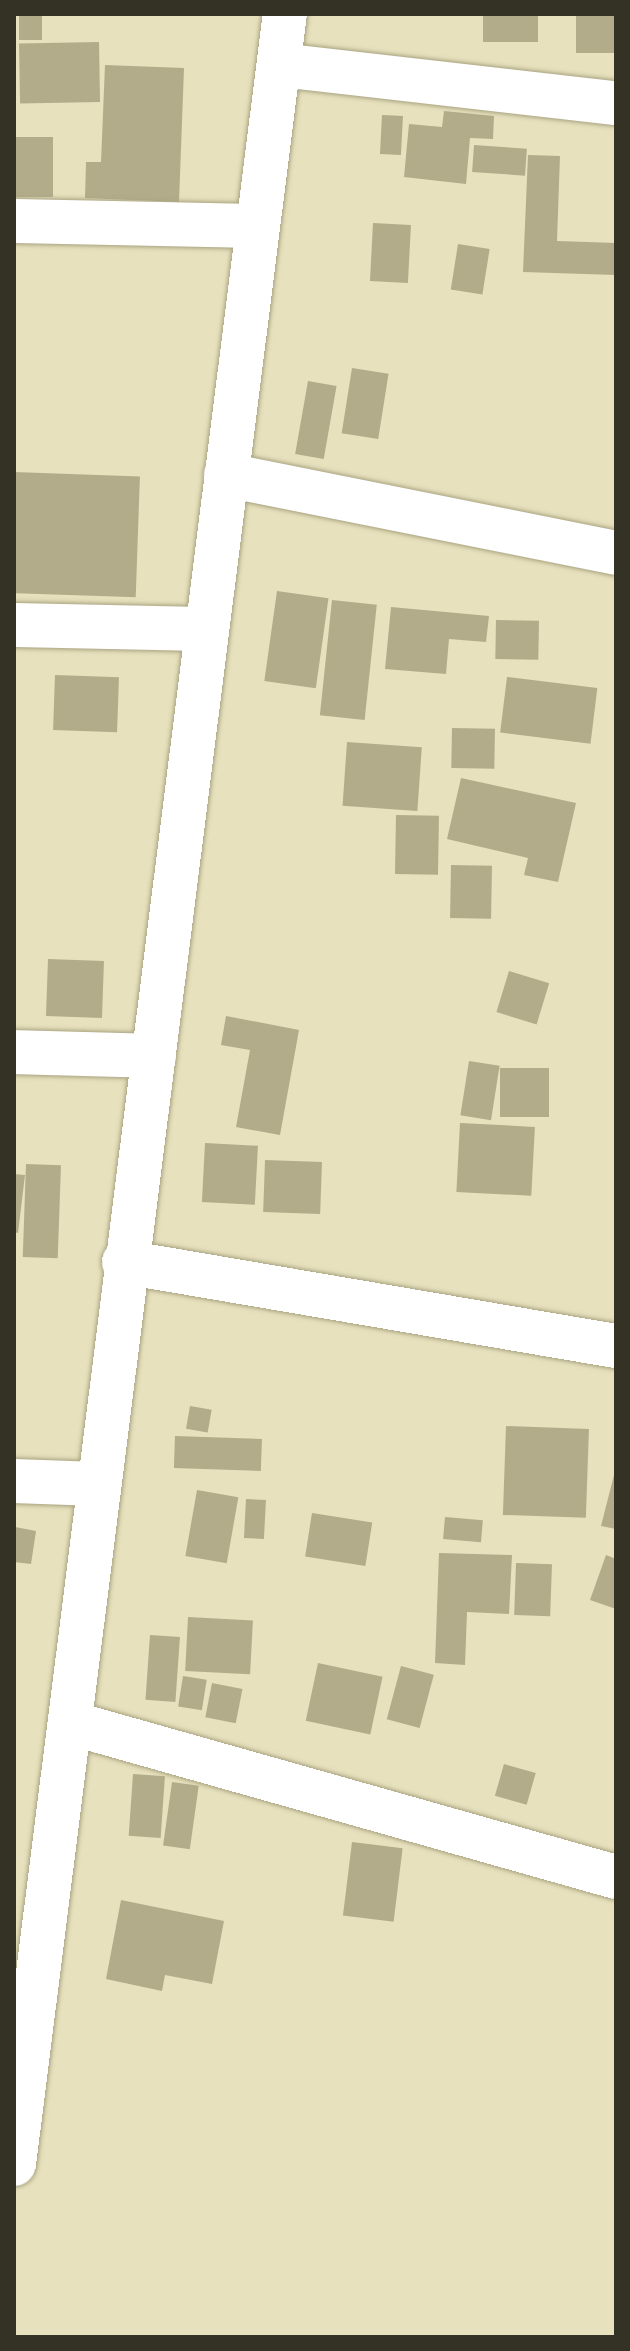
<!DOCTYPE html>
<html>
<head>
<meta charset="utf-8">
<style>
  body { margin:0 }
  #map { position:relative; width:630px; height:2351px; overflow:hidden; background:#e7e1bd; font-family:"DejaVu Sans",sans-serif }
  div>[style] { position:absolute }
  .building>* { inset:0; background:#b2ac8a; transform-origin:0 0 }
  .roads { filter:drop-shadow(0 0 2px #a9a381) drop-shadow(0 0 2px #a9a381) }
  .street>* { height:44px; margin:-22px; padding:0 22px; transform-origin:22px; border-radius:22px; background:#fff }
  span { translate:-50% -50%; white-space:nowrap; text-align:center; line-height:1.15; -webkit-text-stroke:6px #fff; paint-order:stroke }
  .frame { position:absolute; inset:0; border:16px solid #343224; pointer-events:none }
</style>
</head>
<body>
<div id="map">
  <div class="building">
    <div style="left:19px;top:14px;width:23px;height:26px"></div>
    <div style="left:483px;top:14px;width:55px;height:28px"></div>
    <div style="left:576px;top:14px;width:40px;height:39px"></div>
    <div style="left:99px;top:42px;width:60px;height:80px;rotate:89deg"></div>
    <div style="clip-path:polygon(105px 65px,184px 68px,179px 202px,85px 198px,86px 162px,101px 162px)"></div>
    <div style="clip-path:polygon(444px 111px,494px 116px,493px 139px,470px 138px,466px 184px,404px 177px,409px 124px,442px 127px)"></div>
    <div style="left:382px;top:115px;width:21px;height:39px;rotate:3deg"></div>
    <div style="left:14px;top:137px;width:39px;height:60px"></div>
    <div style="left:474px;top:145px;width:53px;height:27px;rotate:4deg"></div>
    <div style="clip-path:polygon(528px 155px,560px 156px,557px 241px,616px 243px,616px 275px,523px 272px)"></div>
    <div style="left:373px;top:223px;width:38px;height:58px;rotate:3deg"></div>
    <div style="left:458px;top:244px;width:32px;height:46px;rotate:9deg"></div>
    <div style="left:352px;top:368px;width:37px;height:66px;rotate:9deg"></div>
    <div style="left:308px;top:381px;width:29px;height:74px;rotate:10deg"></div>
    <div style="left:14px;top:472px;width:126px;height:121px;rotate:2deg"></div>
    <div style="left:277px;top:591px;width:52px;height:91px;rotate:8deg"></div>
    <div style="left:332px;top:600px;width:45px;height:116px;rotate:6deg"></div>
    <div style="clip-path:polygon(391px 607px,489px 616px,486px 642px,449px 639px,446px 674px,385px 669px)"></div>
    <div style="left:496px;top:620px;width:43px;height:39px;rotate:1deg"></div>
    <div style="left:55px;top:675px;width:64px;height:55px;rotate:2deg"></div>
    <div style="left:507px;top:677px;width:91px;height:56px;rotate:7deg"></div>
    <div style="left:452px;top:728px;width:43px;height:40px;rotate:1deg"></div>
    <div style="left:347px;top:742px;width:75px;height:64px;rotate:4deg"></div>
    <div style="clip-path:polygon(461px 778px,576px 803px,558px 882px,524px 875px,528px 858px,447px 839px)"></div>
    <div style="left:396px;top:815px;width:43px;height:59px;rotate:1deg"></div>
    <div style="left:451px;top:865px;width:41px;height:53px;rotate:1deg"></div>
    <div style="left:48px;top:959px;width:56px;height:57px;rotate:2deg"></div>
    <div style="left:509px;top:971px;width:42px;height:43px;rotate:17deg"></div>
    <div style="clip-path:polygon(226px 1016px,299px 1030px,280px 1135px,236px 1127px,250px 1050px,221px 1045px)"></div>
    <div style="left:469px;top:1061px;width:31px;height:55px;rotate:9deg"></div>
    <div style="left:500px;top:1068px;width:49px;height:49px"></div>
    <div style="left:460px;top:1123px;width:75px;height:69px;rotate:3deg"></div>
    <div style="left:205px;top:1143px;width:53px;height:59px;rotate:3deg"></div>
    <div style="left:265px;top:1160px;width:57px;height:52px;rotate:2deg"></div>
    <div style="left:26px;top:1164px;width:35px;height:93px;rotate:2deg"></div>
    <div style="clip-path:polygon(14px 1174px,25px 1175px,18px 1233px,14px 1232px)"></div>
    <div style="left:190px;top:1406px;width:22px;height:23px;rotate:10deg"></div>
    <div style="left:506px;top:1426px;width:83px;height:89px;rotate:2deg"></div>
    <div style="left:175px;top:1436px;width:87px;height:32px;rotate:2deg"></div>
    <div style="clip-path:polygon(615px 1471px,616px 1471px,616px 1529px,601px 1526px)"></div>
    <div style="left:197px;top:1490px;width:42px;height:67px;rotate:10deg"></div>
    <div style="left:246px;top:1499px;width:20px;height:39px;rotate:3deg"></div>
    <div style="left:312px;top:1513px;width:61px;height:44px;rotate:9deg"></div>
    <div style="left:445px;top:1517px;width:38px;height:22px;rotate:5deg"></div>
    <div style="clip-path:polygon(15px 1527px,36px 1531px,31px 1564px,14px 1562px)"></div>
    <div style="clip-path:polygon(439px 1553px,512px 1555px,509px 1614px,467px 1612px,465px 1665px,435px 1663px)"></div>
    <div style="clip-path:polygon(606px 1555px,616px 1559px,616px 1609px,590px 1600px)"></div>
    <div style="left:516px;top:1563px;width:36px;height:52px;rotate:2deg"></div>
    <div style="left:188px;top:1617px;width:65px;height:54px;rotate:3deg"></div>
    <div style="left:150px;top:1635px;width:30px;height:65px;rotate:4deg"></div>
    <div style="left:318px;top:1663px;width:66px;height:59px;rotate:12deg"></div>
    <div style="left:401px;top:1666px;width:34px;height:55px;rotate:15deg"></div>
    <div style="left:183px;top:1676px;width:24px;height:31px;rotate:9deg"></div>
    <div style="left:212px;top:1683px;width:31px;height:35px;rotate:11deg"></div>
    <div style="left:504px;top:1764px;width:33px;height:33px;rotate:16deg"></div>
    <div style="left:133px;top:1774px;width:32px;height:62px;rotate:4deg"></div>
    <div style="left:172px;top:1782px;width:27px;height:64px;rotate:8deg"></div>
    <div style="left:352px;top:1842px;width:51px;height:74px;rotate:7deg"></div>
    <div style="clip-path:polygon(121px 1900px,224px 1921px,212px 1984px,165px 1975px,162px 1991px,106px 1979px)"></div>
  </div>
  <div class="roads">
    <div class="street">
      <div style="left:280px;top:65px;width:338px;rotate:6.5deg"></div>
      <div style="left:14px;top:221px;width:244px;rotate:1.2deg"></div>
      <div style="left:226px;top:475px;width:398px;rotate:11.3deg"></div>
      <div style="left:14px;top:625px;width:190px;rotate:1.2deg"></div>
      <div style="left:14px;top:1052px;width:140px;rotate:1.6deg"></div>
      <div style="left:124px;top:1262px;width:499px;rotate:9.7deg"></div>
      <div style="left:14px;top:1481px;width:84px;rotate:2deg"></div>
      <div style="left:71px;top:1723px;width:566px;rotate:15.78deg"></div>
      <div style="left:14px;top:2164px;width:2167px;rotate:-82.82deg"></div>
    </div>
  </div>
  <div class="frame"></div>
</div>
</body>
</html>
